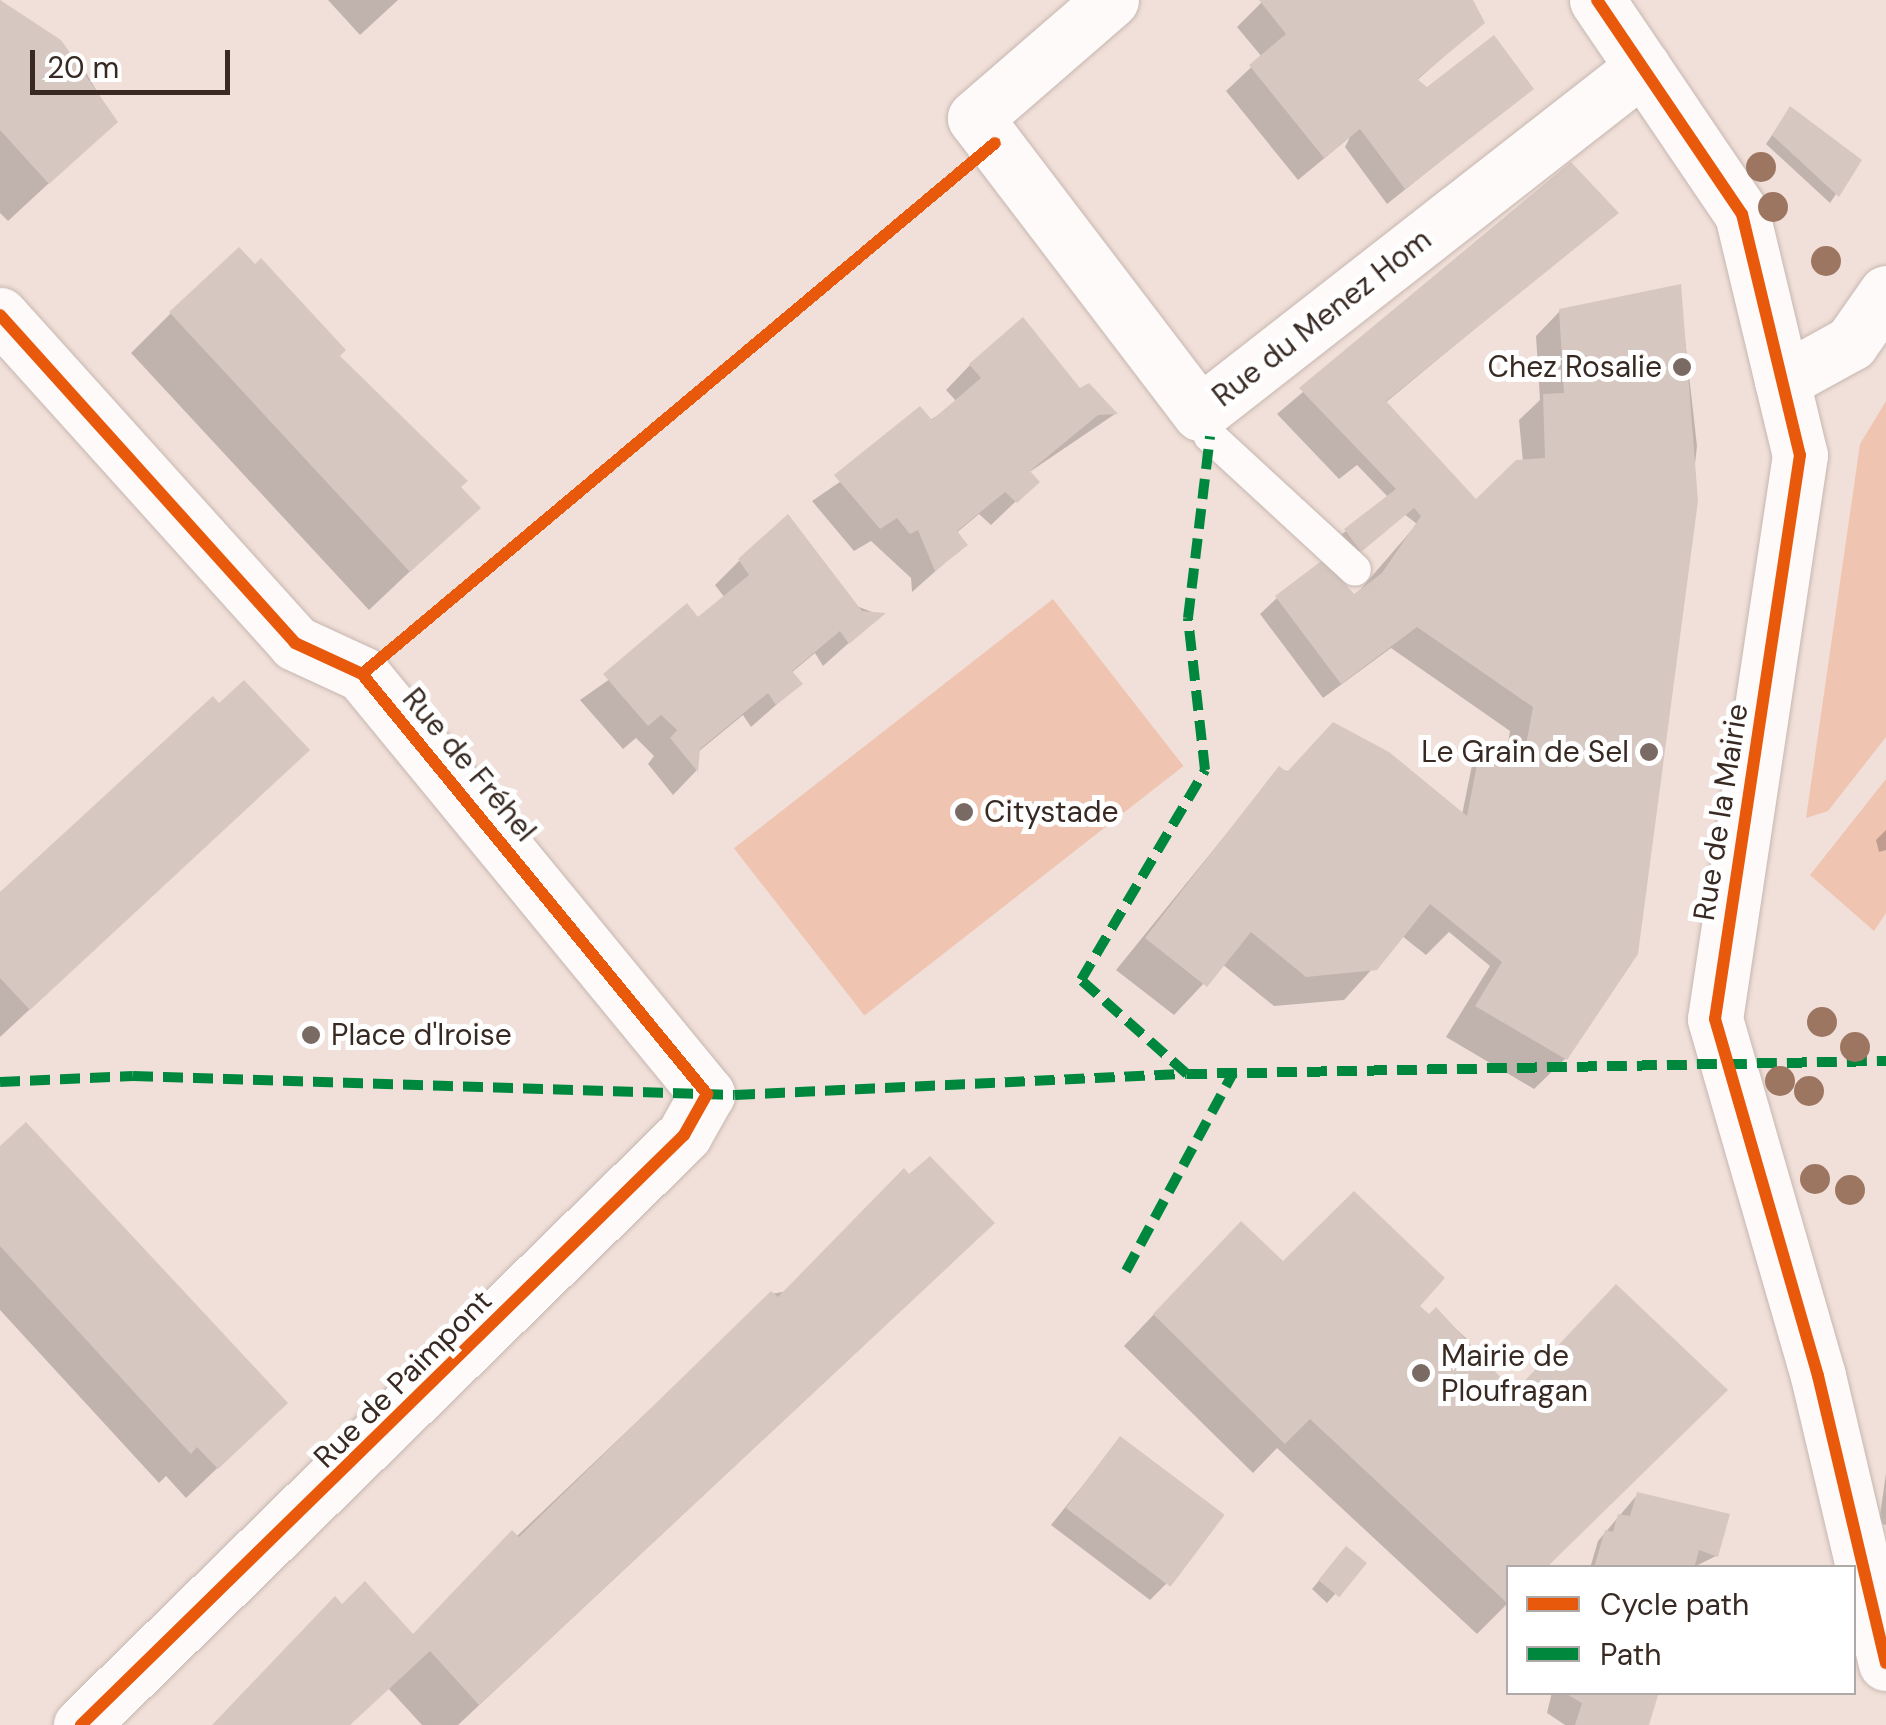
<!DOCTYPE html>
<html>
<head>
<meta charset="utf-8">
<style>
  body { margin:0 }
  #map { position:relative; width:1886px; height:1725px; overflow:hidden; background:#f1e0d9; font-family:"DM Sans",sans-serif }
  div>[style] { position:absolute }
  .green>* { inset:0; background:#efc4b1; transform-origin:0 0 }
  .shadow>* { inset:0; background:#0003 }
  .building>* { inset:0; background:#d6c7c1; transform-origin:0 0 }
  .roads { filter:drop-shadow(0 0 2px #c6b7b1) drop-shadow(0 0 2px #c6b7b1) }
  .service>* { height:32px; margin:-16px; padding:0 16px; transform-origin:16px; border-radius:16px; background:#fdfaf9 }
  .minor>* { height:55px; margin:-27.5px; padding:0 27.5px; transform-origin:27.5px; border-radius:27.5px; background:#fdfaf9 }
  .quiet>* { height:10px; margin-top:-5px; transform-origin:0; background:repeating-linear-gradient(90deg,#00873e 0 20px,transparent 0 30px) }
  .cycleway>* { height:12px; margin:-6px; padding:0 6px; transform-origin:6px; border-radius:6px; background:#e8590c }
  .trees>* { width:30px; height:30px; margin:-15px; border-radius:50%; background:#9d7662 }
  .dots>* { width:28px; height:28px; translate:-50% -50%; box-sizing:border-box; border:5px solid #fff; border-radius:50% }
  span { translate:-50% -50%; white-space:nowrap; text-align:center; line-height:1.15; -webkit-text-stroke:10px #fff; paint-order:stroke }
  .street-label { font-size:30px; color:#382a23 }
  .poi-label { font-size:30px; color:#382a23 }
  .right { translate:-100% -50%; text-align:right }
  .left { translate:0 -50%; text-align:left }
  .legend { position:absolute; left:1506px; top:1565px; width:350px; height:130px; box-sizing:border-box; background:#fff; border:2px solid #afaaa7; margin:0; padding:12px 18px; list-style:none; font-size:30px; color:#382a23 }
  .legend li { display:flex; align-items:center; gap:20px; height:50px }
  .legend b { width:50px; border:2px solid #afaaa7 }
  .scale { position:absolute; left:30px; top:50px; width:200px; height:45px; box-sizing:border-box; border:5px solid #382a23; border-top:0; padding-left:12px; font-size:30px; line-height:35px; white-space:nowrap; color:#382a23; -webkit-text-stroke:8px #fff; paint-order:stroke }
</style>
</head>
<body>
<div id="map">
  <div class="green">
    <div style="clip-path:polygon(1886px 401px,1886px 737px,1828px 811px,1806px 818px,1860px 444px)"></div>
    <div style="left:1053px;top:599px;width:212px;height:405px;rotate:52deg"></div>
    <div style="clip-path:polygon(1886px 779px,1886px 913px,1874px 931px,1810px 875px)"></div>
  </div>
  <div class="shadow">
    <div style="clip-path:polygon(0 0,82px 66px,115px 122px,8px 221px,0 213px)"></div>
    <div style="clip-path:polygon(328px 0,398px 0,360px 35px)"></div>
    <div style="clip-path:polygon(1264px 0,1470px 0,1482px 23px,1416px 81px,1427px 90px,1531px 89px,1387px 204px,1345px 147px,1350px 137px,1298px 180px,1226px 91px,1262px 57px,1237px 27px)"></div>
    <div style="clip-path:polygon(1790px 109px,1858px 161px,1830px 203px,1766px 144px)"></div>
    <div style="clip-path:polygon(1571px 165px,1616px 212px,1385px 403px,1463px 515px,1523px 462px,1519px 420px,1540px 400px,1536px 336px,1560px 311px,1679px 286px,1697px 446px,1669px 702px,1623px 964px,1565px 1059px,1534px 1089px,1446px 1037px,1490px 966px,1449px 932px,1426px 955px,1402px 936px,1344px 1000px,1274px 1006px,1222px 964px,1174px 1015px,1116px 970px,1279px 769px,1462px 815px,1473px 760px,1506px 756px,1510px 731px,1391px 648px,1323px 698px,1260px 614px,1277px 598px,1353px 598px,1417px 524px,1404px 514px,1352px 557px,1337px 538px,1389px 498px,1357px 465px,1339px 479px,1277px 414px)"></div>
    <div style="clip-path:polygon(171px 313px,336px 356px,477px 508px,369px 610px,131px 353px)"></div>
    <div style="clip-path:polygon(970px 365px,1079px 391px,1115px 414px,1028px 473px,1036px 482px,991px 525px,979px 514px,955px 534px,965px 545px,912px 592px,911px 578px,871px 541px,854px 551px,812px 501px,957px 402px,946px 390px)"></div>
    <div style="clip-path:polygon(739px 561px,880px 615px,823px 666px,815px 653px,791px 673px,800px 684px,751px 727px,743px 715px,698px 752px,696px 771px,673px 795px,648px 764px,654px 756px,636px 738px,623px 749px,580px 700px,725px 598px,715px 585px)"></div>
    <div style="clip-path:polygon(267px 789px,0 1037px,0 895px)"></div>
    <div style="clip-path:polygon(1886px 830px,1886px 850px,1879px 852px,1876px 840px)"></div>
    <div style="clip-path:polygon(0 1149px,254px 1433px,186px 1498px,166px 1476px,159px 1483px,0 1310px)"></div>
    <div style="clip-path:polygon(1210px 1255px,1283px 1265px,1429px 1317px,1436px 1310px,1469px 1341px,1463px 1348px,1508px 1568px,1508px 1603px,1477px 1634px,1277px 1448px,1253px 1473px,1124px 1346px)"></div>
    <div style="clip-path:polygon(952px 1263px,458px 1725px,422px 1725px,388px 1688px,349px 1725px,213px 1725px,342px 1607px,412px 1636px,771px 1294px)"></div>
    <div style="clip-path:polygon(1120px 1439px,1166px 1584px,1150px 1600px,1051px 1525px)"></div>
    <div style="clip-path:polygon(1886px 1473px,1886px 1525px,1879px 1523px)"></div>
    <div style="clip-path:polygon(1637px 1495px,1716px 1556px,1692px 1568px,1590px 1568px,1598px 1541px)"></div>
    <div style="clip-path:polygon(1339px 1557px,1363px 1563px,1327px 1603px,1312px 1589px)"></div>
    <div style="clip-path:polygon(1552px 1692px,1656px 1692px,1647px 1725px,1565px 1725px,1547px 1713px)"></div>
  </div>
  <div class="building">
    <div style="clip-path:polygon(0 0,61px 40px,118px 122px,49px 184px,0 130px)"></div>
    <div style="clip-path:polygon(1259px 0,1473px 0,1485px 23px,1417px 79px,1427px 87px,1494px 35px,1534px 89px,1405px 189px,1360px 129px,1324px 158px,1249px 65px,1286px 34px)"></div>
    <div style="clip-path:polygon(1790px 106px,1862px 160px,1839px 197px,1772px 135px)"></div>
    <div style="clip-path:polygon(1571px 162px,1619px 213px,1386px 401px,1476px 499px,1516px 460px,1545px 458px,1543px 394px,1564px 393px,1559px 309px,1681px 284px,1698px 501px,1638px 954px,1567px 1060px,1475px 1006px,1502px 962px,1430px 904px,1377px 970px,1306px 977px,1251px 932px,1207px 987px,1145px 938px,1279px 766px,1287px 772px,1333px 722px,1389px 752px,1467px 816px,1480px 749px,1524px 756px,1533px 707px,1417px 627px,1341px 684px,1275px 596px,1324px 559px,1354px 594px,1382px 573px,1421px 516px,1414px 508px,1361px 552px,1344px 529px,1396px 489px,1299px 388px)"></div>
    <div style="clip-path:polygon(239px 247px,255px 264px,261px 258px,346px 350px,340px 356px,468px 481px,461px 487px,481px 508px,410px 572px,169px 312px)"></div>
    <div style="clip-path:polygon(1023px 317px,1080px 388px,1089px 383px,1118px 414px,1098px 415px,1030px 471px,1040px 482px,1017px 503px,1005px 492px,957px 531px,968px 545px,935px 571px,918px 530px,910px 534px,897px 518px,880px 529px,834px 475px,920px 406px,932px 420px,981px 378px,969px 364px)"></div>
    <div style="clip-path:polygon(788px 514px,862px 611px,886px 613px,849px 644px,840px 631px,792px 671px,803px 684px,776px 705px,768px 693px,700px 749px,698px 772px,670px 738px,677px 730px,661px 715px,648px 726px,603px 674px,687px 603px,698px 617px,749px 575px,738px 559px)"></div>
    <div style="clip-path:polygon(244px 680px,310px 750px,30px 1010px,0 978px,0 892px,213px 696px,219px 703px)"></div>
    <div style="clip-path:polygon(26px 1122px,288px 1403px,218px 1469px,197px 1447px,191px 1454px,0 1246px,0 1146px)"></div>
    <div style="clip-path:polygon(930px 1156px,995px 1223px,479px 1705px,430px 1651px,350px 1725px,198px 1725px,212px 1725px,335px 1596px,342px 1604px,365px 1581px,413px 1634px,512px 1530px,519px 1537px,771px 1291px,778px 1297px,904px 1168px,909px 1174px)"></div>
    <div style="clip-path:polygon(1354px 1191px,1445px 1278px,1420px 1306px,1429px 1314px,1436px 1307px,1514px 1392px,1616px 1284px,1728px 1390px,1546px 1568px,1508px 1568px,1508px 1604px,1310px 1419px,1285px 1444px,1153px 1314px,1241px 1221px,1283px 1261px)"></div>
    <div style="left:1120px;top:1436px;width:131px;height:90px;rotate:37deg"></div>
    <div style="clip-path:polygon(1637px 1492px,1730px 1514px,1718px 1557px,1699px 1550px,1694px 1568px,1594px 1568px,1605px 1530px,1613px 1532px,1618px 1514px,1630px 1516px)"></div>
    <div style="left:1346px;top:1546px;width:27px;height:44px;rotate:39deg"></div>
    <div style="clip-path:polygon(1563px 1692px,1659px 1692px,1649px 1725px,1575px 1725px,1582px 1703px)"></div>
  </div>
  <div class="roads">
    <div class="service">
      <div style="left:1200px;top:413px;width:25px;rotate:67deg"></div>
      <div style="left:1210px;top:436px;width:197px;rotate:42.7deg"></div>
    </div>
    <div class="minor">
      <div style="left:1111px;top:0;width:180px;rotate:139.1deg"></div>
      <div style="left:975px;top:118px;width:371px;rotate:52.7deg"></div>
      <div style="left:1200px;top:413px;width:562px;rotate:-37.99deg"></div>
      <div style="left:1597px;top:0;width:258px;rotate:55.9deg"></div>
      <div style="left:1742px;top:214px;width:248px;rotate:76.5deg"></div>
      <div style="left:1800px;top:455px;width:570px;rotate:98.57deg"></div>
      <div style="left:1715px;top:1019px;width:372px;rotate:73.9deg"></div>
      <div style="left:1818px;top:1376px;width:295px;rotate:76.7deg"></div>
      <div style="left:0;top:315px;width:441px;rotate:48deg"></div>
      <div style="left:295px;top:643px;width:74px;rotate:24.8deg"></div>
      <div style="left:362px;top:674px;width:544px;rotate:50.6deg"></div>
      <div style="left:707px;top:1094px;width:47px;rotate:119.3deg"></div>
      <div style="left:684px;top:1135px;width:844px;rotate:135.62deg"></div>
      <div style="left:1782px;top:381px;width:79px;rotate:-28.8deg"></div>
      <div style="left:1851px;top:343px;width:61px;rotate:-55deg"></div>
    </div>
  </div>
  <div class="quiet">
    <div style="left:1187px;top:1074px;width:142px;rotate:-138.4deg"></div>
    <div style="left:1081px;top:980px;width:244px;rotate:-59.4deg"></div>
    <div style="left:1205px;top:770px;width:153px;rotate:-96.4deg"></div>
    <div style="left:1188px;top:618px;width:183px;rotate:-83.1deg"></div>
    <div style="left:0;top:1082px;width:133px;rotate:-2.6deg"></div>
    <div style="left:133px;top:1076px;width:602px;rotate:1.81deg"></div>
    <div style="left:735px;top:1095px;width:452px;rotate:-2.7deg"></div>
    <div style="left:1187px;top:1074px;width:699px;rotate:-1.07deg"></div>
    <div style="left:1126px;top:1271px;width:225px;rotate:-61.6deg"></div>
  </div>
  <div class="cycleway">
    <div style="left:1597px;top:0;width:258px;rotate:55.9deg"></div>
    <div style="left:1742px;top:214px;width:248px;rotate:76.5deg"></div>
    <div style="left:1800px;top:455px;width:570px;rotate:98.57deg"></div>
    <div style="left:1715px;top:1019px;width:372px;rotate:73.9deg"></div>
    <div style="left:1818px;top:1376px;width:295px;rotate:76.7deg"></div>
    <div style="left:0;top:315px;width:441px;rotate:48deg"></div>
    <div style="left:295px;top:643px;width:74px;rotate:24.8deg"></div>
    <div style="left:362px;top:674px;width:544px;rotate:50.6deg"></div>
    <div style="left:707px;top:1094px;width:47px;rotate:119.3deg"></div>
    <div style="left:684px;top:1135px;width:844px;rotate:135.62deg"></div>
    <div style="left:362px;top:674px;width:826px;rotate:-39.99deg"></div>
  </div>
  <div class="trees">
    <div style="left:1761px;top:167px"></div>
    <div style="left:1773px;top:207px"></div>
    <div style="left:1826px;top:261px"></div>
    <div style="left:1822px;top:1022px"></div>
    <div style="left:1855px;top:1047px"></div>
    <div style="left:1780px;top:1081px"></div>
    <div style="left:1809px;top:1091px"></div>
    <div style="left:1815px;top:1179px"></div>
    <div style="left:1850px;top:1190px"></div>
  </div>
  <div class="dots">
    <div style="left:1682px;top:367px;background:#796a63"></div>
    <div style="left:1649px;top:752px;background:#796a63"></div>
    <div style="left:964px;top:812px;background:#796a63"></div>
    <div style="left:311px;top:1035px;background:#796a63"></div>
    <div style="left:1421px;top:1373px;background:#796a63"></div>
  </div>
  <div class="street-label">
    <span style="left:1322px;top:318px;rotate:-38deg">Rue du Menez Hom</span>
    <span style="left:469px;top:765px;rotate:50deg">Rue de Fréhel</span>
    <span style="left:1721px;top:812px;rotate:-81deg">Rue de la Mairie</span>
    <span style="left:403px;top:1379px;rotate:-45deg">Rue de Paimpont</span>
  </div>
  <div class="poi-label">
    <span class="right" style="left:1662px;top:367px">Chez Rosalie</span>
    <span class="right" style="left:1629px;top:752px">Le Grain de Sel</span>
    <span class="left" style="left:984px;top:812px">Citystade</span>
    <span class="left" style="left:331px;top:1035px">Place d'Iroise</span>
    <span class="left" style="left:1441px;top:1373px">Mairie de<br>Ploufragan</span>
  </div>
  <ul class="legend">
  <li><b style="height:12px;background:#e8590c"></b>Cycle path</li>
  <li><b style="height:12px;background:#00873e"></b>Path</li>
  </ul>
  <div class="scale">20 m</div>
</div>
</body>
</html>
